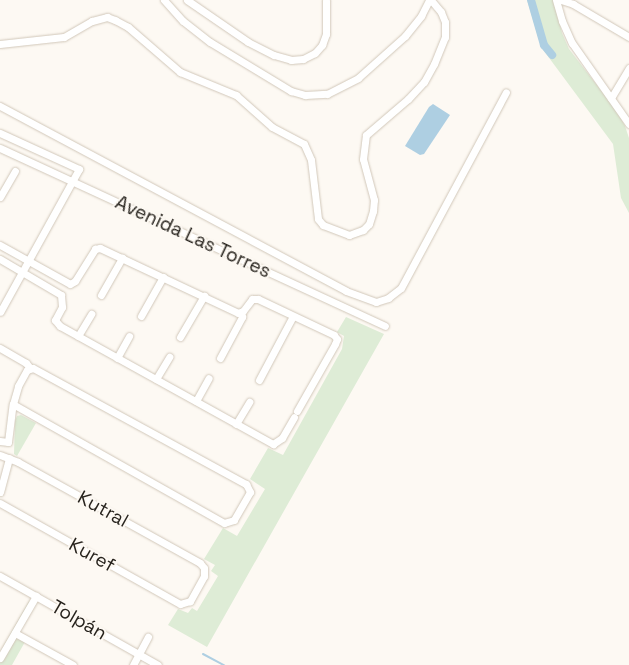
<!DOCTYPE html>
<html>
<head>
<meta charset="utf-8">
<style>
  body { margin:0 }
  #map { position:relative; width:629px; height:665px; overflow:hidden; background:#fdf9f3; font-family:"Space Grotesk",sans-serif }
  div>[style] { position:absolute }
  .green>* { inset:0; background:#deecd6 }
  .water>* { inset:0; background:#aecfe2 }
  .stream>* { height:2px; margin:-1px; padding:0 1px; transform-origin:1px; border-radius:1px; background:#aecfe2 }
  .canal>* { height:8px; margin:-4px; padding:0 4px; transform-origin:4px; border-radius:4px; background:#aecfe2 }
  .roads { filter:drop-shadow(0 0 1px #d1c7b9) drop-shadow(0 0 1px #d1c7b9) }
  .minor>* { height:7px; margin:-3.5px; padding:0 3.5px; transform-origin:3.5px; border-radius:3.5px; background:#fff }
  span { translate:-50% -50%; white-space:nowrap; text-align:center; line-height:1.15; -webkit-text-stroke:4px #fdf9f3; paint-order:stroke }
  .street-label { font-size:19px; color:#27231d }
</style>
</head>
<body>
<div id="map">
  <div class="green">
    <div style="clip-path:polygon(527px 0,554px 0,562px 33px,569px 49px,617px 111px,625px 126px,629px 138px,629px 213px,621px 198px,613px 144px,541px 47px)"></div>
    <div style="clip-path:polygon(346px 317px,384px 334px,207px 647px,168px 625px,178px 609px,188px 613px,192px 608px,197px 611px,218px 576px,211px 571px,215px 565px,204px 559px,223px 528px,237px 536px,265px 489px,250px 479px,268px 448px,283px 455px,342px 349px,344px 336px,337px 332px)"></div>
    <div style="clip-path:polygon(21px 415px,36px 423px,17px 456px,14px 454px,15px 421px,17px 416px)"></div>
    <div style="clip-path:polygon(29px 601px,34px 605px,17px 635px,26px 640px,12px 665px,0 665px,0 652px)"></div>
  </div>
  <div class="water">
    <div style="clip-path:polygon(433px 104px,450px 115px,424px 154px,420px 155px,405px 146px,429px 107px)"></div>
  </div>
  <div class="stream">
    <div style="left:203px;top:654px;width:24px;rotate:28deg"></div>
  </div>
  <div class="canal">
    <div style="left:531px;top:0;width:47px;rotate:73.9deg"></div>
    <div style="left:544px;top:45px;width:13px;rotate:51deg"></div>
  </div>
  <div class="roads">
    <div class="minor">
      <div style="left:164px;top:0;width:28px;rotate:48deg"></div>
      <div style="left:183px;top:21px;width:34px;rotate:38deg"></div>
      <div style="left:210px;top:42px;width:95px;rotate:31.2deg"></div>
      <div style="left:291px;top:91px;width:15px;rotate:16deg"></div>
      <div style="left:305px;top:95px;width:22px;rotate:-3deg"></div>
      <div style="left:327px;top:94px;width:35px;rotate:-27deg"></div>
      <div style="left:358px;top:78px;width:63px;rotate:-41.8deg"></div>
      <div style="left:405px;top:36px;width:26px;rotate:-51deg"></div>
      <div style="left:421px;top:16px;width:18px;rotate:-63deg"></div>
      <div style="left:187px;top:0;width:74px;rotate:34.5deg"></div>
      <div style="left:248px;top:42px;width:29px;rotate:27deg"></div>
      <div style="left:274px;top:55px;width:18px;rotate:16deg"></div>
      <div style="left:291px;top:60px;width:12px;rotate:-5deg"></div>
      <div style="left:303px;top:59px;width:13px;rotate:-27deg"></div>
      <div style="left:315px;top:53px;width:11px;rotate:-49deg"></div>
      <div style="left:322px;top:45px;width:12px;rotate:-70deg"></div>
      <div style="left:326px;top:34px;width:34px;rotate:-90deg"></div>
      <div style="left:556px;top:0;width:22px;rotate:74deg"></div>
      <div style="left:562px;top:21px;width:24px;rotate:66deg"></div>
      <div style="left:572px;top:43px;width:99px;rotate:54.9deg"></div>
      <div style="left:561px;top:0;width:13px;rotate:18deg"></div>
      <div style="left:573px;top:4px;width:65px;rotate:30.5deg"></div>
      <div style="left:0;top:44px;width:64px;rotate:-6.2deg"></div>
      <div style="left:64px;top:37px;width:32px;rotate:-30deg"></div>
      <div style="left:92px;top:21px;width:16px;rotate:-15deg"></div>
      <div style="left:107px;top:17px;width:9px;rotate:21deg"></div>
      <div style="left:115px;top:20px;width:15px;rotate:28deg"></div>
      <div style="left:128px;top:27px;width:69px;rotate:40.9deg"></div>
      <div style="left:180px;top:72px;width:61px;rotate:22.3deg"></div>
      <div style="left:236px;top:95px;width:48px;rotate:41.6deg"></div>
      <div style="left:272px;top:127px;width:36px;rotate:28deg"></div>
      <div style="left:304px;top:144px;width:17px;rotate:66deg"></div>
      <div style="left:311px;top:160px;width:59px;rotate:83.2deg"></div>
      <div style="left:318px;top:219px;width:8px;rotate:50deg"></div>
      <div style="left:323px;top:225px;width:28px;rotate:21deg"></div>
      <div style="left:349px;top:235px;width:15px;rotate:-20deg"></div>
      <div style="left:363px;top:230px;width:8px;rotate:-45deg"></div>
      <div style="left:369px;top:224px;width:14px;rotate:-73deg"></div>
      <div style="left:373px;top:211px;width:11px;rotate:-85deg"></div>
      <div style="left:374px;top:200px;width:42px;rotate:-105deg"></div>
      <div style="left:363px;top:159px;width:24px;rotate:-83deg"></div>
      <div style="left:366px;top:135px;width:55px;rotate:-40.6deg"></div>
      <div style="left:408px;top:99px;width:23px;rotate:-47deg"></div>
      <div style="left:424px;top:82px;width:21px;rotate:-61deg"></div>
      <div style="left:434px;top:64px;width:29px;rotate:-68deg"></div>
      <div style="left:445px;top:37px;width:15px;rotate:-90deg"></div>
      <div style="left:445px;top:22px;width:11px;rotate:-112deg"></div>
      <div style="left:441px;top:12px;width:16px;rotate:-130deg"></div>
      <div style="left:611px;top:98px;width:35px;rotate:-59deg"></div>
      <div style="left:0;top:106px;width:392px;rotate:28.1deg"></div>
      <div style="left:346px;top:291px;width:32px;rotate:20deg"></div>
      <div style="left:376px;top:302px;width:13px;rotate:-18deg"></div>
      <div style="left:388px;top:298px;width:16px;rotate:-38deg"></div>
      <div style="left:401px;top:288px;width:222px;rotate:-61.8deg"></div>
      <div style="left:0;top:133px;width:87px;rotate:24.5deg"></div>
      <div style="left:79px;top:169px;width:163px;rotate:118.9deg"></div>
      <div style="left:0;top:148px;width:424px;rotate:24.8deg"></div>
      <div style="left:0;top:197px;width:30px;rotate:-60deg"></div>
      <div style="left:0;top:245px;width:80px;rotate:29.1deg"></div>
      <div style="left:70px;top:284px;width:6px;rotate:-31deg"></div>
      <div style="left:75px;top:281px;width:38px;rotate:-58deg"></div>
      <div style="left:95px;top:249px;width:5px;rotate:-11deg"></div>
      <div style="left:100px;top:248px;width:153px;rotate:25.2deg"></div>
      <div style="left:238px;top:313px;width:5px;rotate:-22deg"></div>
      <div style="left:243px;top:311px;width:15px;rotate:-53deg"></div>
      <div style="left:252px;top:299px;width:6px"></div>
      <div style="left:258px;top:299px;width:84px;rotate:25.3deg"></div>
      <div style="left:334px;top:335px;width:5px;rotate:53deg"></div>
      <div style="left:337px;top:339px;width:5px;rotate:112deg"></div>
      <div style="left:335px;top:344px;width:77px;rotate:119.6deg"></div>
      <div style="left:0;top:259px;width:71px;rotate:30.5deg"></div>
      <div style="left:61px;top:295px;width:12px;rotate:85deg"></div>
      <div style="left:62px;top:307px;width:15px;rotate:118deg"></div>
      <div style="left:55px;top:320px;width:8px;rotate:50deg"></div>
      <div style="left:60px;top:326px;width:244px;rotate:29deg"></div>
      <div style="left:273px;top:444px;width:11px;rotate:-34deg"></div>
      <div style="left:282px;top:438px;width:24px;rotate:-60deg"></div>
      <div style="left:101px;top:295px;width:43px;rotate:-60.4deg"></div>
      <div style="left:141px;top:316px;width:45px;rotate:-60.6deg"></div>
      <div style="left:78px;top:336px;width:26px;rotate:-59deg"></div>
      <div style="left:180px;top:337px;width:48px;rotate:-59.7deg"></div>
      <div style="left:0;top:348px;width:30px;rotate:30deg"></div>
      <div style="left:26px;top:363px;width:6px;rotate:51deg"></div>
      <div style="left:117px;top:358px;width:25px;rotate:-61deg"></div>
      <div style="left:220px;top:358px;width:47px;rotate:-61.8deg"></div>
      <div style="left:242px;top:317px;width:5px;rotate:-101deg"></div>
      <div style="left:156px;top:379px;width:26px;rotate:-59deg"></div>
      <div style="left:259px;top:380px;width:72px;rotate:-62deg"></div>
      <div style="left:196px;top:401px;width:26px;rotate:-61deg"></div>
      <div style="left:236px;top:424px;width:26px;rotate:-59deg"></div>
      <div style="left:0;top:441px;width:8px;rotate:7deg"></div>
      <div style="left:8px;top:442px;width:38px;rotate:-83deg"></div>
      <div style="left:13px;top:404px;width:19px;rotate:-74deg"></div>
      <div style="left:18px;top:386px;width:18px;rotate:-61deg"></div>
      <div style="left:27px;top:370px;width:6px;rotate:-18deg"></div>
      <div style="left:33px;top:368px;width:243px;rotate:28.6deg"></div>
      <div style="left:246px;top:484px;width:9px;rotate:63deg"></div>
      <div style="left:250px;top:492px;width:32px;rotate:120deg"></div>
      <div style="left:234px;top:520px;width:10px;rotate:163deg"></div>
      <div style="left:224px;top:523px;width:242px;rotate:-150.6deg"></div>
      <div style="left:0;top:455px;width:19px;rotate:21deg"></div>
      <div style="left:18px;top:462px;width:208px;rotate:29deg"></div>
      <div style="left:200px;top:563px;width:6px;rotate:51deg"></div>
      <div style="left:204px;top:568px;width:8px;rotate:90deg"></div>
      <div style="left:204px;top:576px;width:29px;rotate:119deg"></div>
      <div style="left:190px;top:601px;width:10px;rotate:163deg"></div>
      <div style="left:180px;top:604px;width:206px;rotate:-150.7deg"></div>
      <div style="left:0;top:492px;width:35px;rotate:-75deg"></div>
      <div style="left:0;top:576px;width:181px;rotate:29.4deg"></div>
      <div style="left:15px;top:633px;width:66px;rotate:28.9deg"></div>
      <div style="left:0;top:658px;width:72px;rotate:-59.9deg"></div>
      <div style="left:133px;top:665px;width:32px;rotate:-62deg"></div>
    </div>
  </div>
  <div class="street-label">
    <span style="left:193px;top:237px;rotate:25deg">Avenida Las Torres</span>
    <span style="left:103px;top:509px;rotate:29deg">Kutral</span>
    <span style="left:92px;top:555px;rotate:29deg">Kuref</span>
    <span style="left:79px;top:620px;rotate:30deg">Tolpán</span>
  </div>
</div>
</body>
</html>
